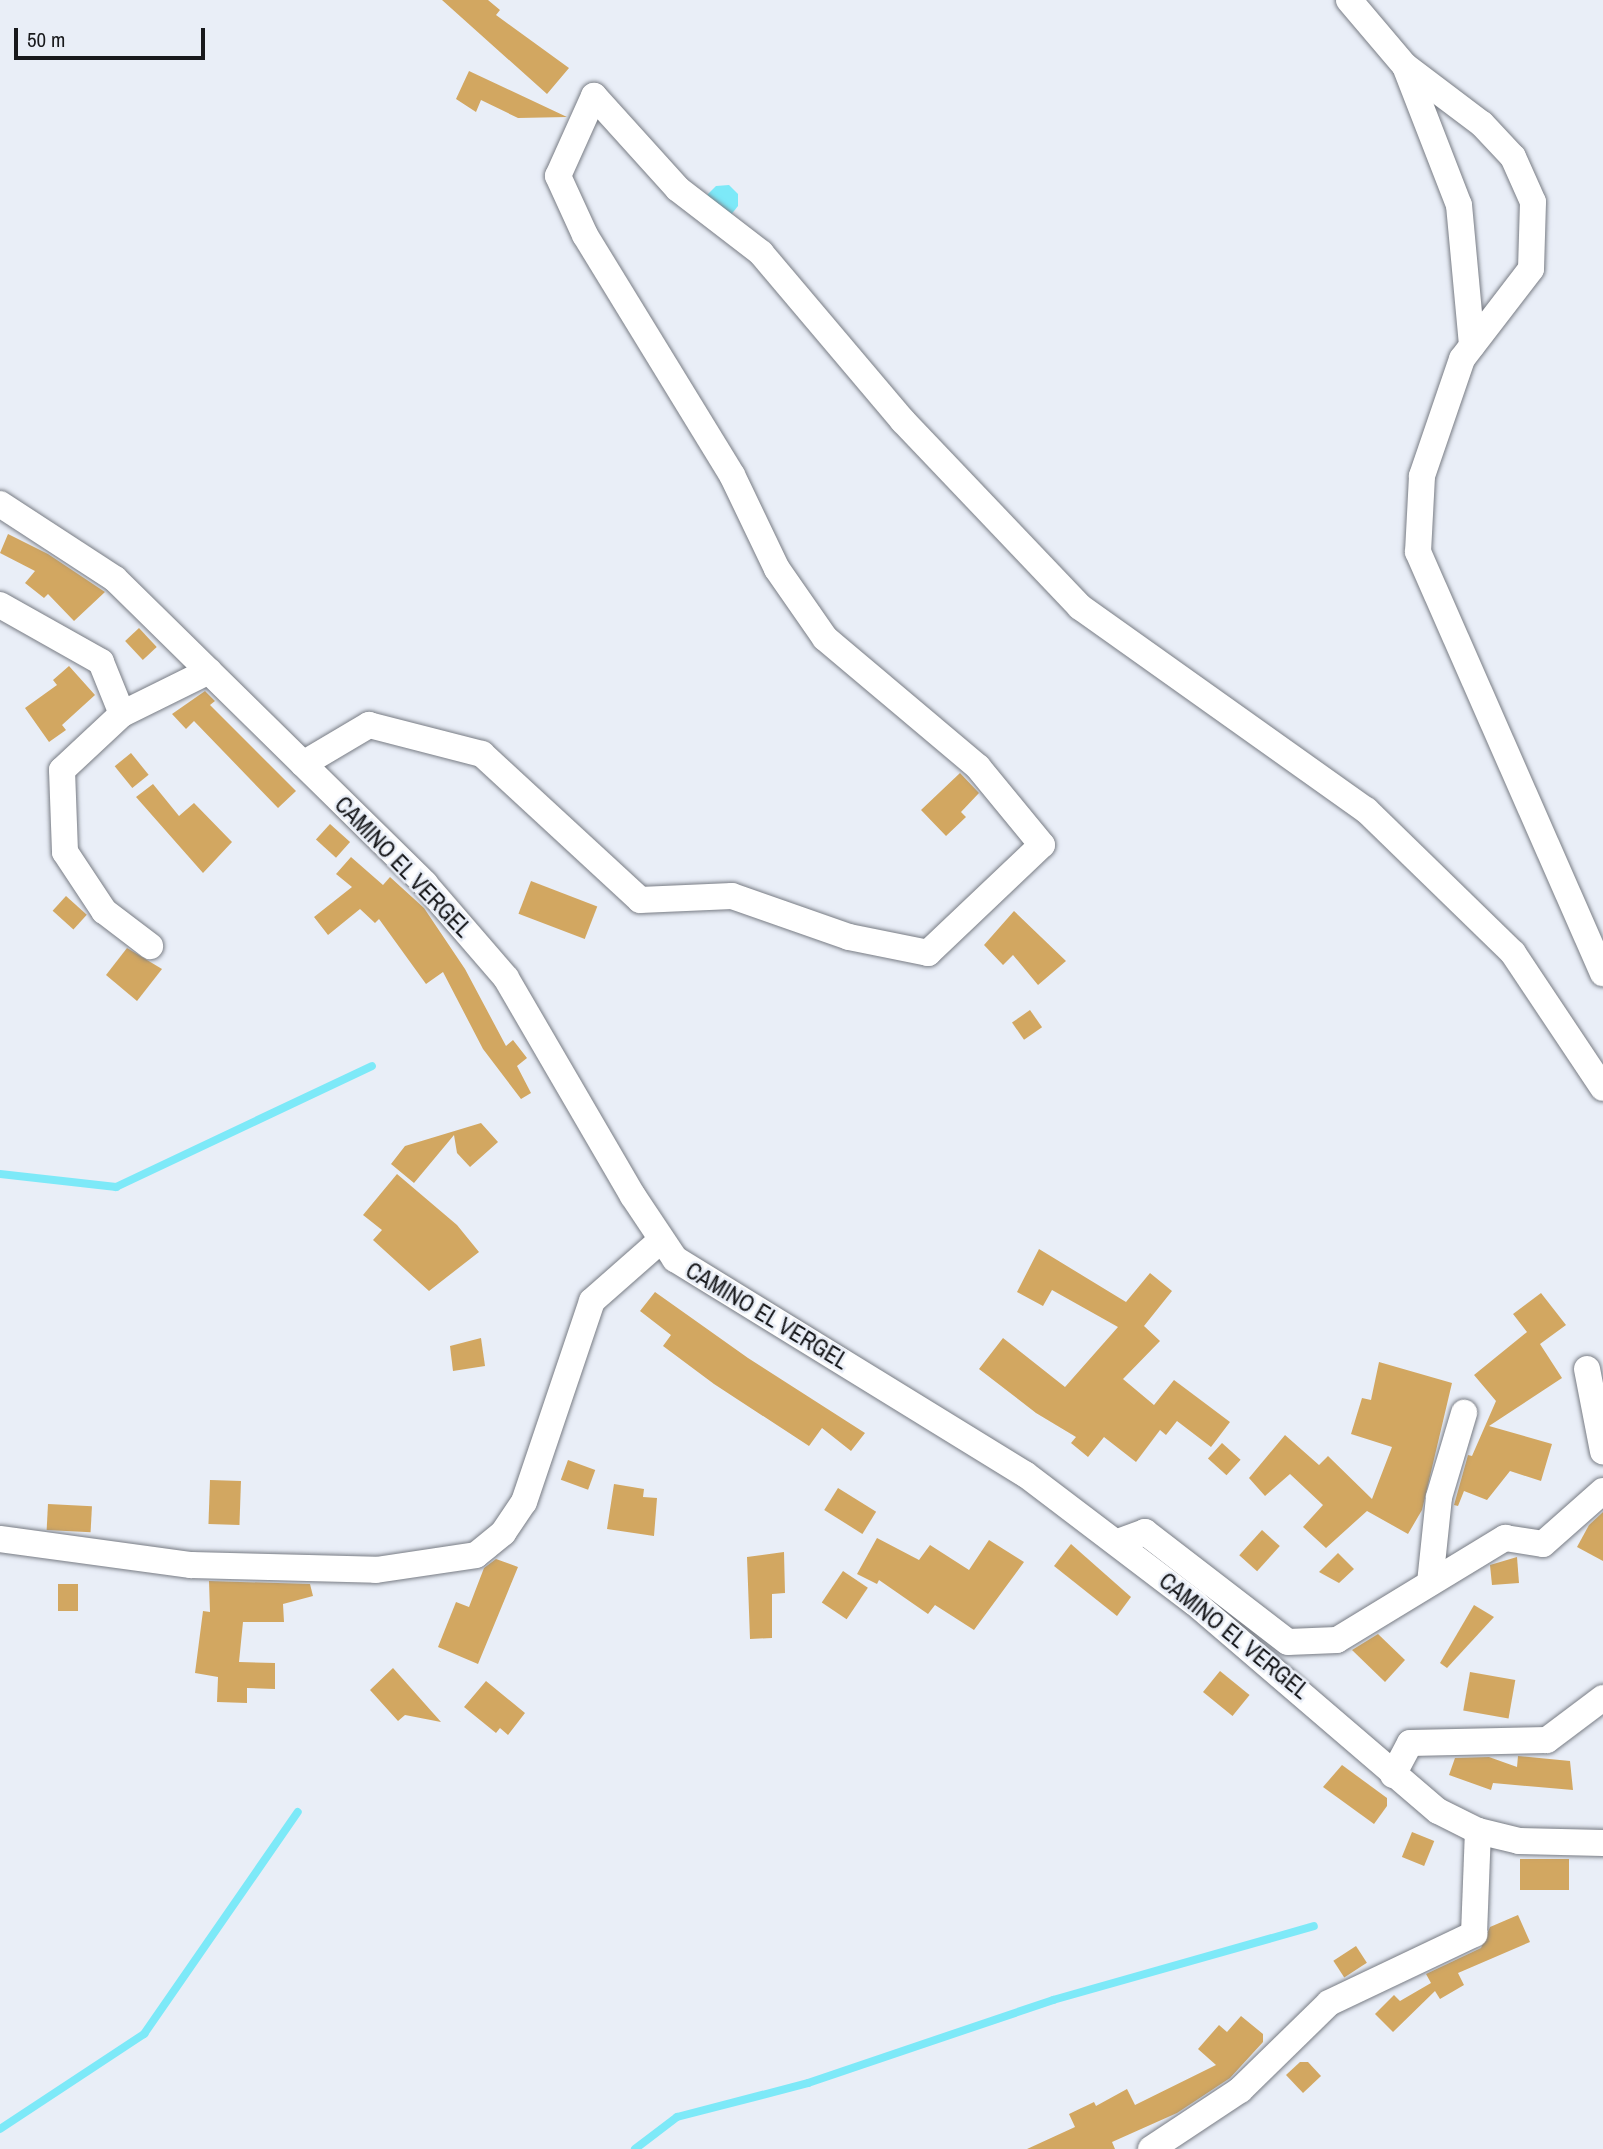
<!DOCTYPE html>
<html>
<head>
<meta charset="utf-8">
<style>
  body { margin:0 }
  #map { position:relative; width:1603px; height:2149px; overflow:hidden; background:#e9eef7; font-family:"Archivo Narrow",sans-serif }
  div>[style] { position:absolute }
  .water>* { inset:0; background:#7de9f8 }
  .stream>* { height:8px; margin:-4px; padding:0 4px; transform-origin:4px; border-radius:4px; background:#7de9f8 }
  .building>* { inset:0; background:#d2a761; transform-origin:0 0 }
  .roads { filter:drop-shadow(0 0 2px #787c84) drop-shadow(0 0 2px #787c84) }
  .minor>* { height:26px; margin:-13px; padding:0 13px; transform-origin:13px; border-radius:13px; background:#fff }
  span { translate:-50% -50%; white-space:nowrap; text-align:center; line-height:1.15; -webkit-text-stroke:5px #e9eef7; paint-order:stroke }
  .street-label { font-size:23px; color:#18191c }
  .scale { position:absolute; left:14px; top:28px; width:191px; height:32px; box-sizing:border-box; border:4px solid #18191c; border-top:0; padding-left:9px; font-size:21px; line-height:24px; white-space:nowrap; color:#18191c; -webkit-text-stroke:5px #e9eef7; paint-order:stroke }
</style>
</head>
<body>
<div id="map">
  <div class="water">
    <div style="clip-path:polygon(729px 185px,738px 194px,738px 206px,730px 216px,707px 195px,716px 186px)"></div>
  </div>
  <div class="stream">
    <div style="left:0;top:1174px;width:117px;rotate:6.4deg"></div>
    <div style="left:116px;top:1187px;width:283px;rotate:-25.3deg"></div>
    <div style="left:0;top:2129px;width:173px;rotate:-33.4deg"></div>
    <div style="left:144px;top:2034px;width:270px;rotate:-55.3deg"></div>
    <div style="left:635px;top:2149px;width:53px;rotate:-37.3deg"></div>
    <div style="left:677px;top:2117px;width:135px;rotate:-14.5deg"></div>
    <div style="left:808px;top:2083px;width:259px;rotate:-18.7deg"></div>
    <div style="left:1053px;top:2000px;width:271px;rotate:-15.8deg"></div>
  </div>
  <div class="building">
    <div style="clip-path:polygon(442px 0,488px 0,500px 10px,496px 15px,569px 68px,547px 94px)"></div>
    <div style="clip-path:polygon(469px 71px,567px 117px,518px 118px,481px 100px,476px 112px,456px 99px)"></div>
    <div style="clip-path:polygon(8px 534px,48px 554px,105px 592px,74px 621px,48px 594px,44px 598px,25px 583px,35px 571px,0 553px)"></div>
    <div style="left:139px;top:628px;width:26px;height:19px;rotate:47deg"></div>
    <div style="clip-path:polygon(69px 666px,95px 695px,62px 725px,66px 730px,49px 742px,25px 708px,57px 685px,53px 680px)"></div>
    <div style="clip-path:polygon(205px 691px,215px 701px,210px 705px,296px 791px,278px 808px,194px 721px,186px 729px,172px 714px)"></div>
    <div style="left:131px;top:753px;width:28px;height:21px;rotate:51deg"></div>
    <div style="clip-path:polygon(960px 773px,979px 793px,961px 812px,966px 817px,946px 836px,921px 810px)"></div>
    <div style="clip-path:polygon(153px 784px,179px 816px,194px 803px,232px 842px,203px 873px,136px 797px)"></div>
    <div style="left:330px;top:824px;width:27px;height:21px;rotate:42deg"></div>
    <div style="clip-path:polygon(351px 857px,383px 885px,390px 877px,424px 908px,465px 969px,506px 1046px,513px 1040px,527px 1058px,517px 1066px,531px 1093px,521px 1099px,483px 1049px,443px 972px,426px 984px,379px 919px,375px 923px,360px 909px,328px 935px,314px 917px,352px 887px,336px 874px)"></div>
    <div style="left:531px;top:881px;width:71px;height:35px;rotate:21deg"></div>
    <div style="left:66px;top:896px;width:28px;height:20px;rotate:42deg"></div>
    <div style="clip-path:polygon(1014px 911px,1066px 961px,1038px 985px,1013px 955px,1003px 965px,984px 945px)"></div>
    <div style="clip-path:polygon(127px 948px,162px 969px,137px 1001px,106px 975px)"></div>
    <div style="left:1030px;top:1010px;width:21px;height:22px;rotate:55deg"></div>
    <div style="clip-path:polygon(481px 1123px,498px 1142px,470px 1167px,457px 1153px,454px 1135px,414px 1183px,391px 1164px,405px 1146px)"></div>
    <div style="clip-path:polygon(397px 1174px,457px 1225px,479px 1252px,429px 1291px,373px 1240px,382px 1230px,363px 1215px)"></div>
    <div style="clip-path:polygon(1039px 1249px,1126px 1302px,1150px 1273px,1172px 1291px,1144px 1326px,1160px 1341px,1123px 1379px,1154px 1405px,1174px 1380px,1230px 1422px,1211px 1447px,1177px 1421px,1166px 1435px,1160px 1430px,1136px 1462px,1104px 1437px,1088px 1457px,1071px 1443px,1076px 1437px,1036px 1413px,979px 1369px,1003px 1338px,1065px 1387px,1118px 1327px,1052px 1290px,1043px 1306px,1017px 1292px)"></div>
    <div style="clip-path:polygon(655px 1292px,748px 1358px,865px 1433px,851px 1451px,822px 1428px,809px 1446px,714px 1384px,663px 1346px,671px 1335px,640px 1311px)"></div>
    <div style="clip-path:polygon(1541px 1293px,1566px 1325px,1540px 1344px,1562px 1378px,1489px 1426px,1552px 1444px,1541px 1481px,1510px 1471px,1487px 1500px,1464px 1491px,1458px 1506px,1454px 1505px,1468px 1455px,1472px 1456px,1496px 1401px,1474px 1375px,1527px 1332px,1513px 1314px)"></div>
    <div style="clip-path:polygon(481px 1338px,485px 1366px,453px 1371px,450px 1346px)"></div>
    <div style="clip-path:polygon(1379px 1362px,1452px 1383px,1422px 1510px,1408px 1534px,1367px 1511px,1326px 1548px,1303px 1527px,1323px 1505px,1290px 1474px,1265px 1496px,1249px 1478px,1285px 1435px,1319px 1465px,1328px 1456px,1372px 1499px,1392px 1447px,1351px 1434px,1362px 1398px,1371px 1400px)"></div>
    <div style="left:1222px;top:1443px;width:25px;height:21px;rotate:42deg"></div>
    <div style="left:568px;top:1460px;width:29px;height:21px;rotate:20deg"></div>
    <div style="left:210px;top:1480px;width:31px;height:44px;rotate:2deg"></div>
    <div style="clip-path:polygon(614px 1484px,644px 1489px,643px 1497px,657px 1498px,654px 1536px,607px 1529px)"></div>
    <div style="left:838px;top:1488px;width:45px;height:26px;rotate:32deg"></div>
    <div style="left:48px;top:1504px;width:44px;height:26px;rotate:3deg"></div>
    <div style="clip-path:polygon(1603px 1512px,1603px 1561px,1577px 1547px,1589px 1525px)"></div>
    <div style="left:1262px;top:1530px;width:24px;height:34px;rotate:42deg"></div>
    <div style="clip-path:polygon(877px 1538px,919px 1560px,930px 1545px,969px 1570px,989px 1540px,1024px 1562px,974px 1630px,935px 1605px,928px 1614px,879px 1580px,877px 1584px,857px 1574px)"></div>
    <div style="clip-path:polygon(1071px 1544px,1131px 1597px,1117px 1616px,1054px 1566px)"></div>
    <div style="clip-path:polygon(784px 1552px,785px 1593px,772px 1594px,772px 1638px,750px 1639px,747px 1557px)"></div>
    <div style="clip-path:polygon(1338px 1553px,1354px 1569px,1339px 1583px,1319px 1572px)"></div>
    <div style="clip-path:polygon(1517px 1557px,1519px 1583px,1492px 1585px,1490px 1565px)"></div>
    <div style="clip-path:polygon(496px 1559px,518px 1567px,478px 1664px,438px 1647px,456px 1602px,469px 1607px,484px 1568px)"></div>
    <div style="left:843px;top:1571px;width:30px;height:38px;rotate:34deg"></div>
    <div style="clip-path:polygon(209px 1581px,310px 1584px,313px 1596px,283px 1604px,284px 1622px,243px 1622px,239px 1662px,275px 1663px,275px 1689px,247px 1688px,247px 1703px,217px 1702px,218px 1677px,195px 1673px,203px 1611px,210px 1612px)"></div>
    <div style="left:58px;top:1584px;width:20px;height:27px"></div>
    <div style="clip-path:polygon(1474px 1605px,1494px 1617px,1447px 1668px,1440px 1663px)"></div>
    <div style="clip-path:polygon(1378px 1634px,1405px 1660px,1385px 1682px,1352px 1650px)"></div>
    <div style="clip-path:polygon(393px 1668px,441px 1722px,405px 1715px,398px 1721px,370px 1690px)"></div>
    <div style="left:1220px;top:1671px;width:38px;height:27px;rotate:39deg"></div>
    <div style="left:1470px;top:1672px;width:46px;height:39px;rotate:10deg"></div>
    <div style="clip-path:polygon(486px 1681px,525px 1713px,508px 1735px,500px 1728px,496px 1733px,464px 1707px)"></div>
    <div style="clip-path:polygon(1518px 1756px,1570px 1761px,1573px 1790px,1493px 1783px,1491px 1790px,1449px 1775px,1455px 1758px,1489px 1757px,1517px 1767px)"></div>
    <div style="clip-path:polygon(1342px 1765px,1387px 1798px,1387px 1806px,1374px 1824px,1323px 1787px)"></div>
    <div style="left:1412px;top:1832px;width:24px;height:27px;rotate:22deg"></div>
    <div style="left:1520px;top:1859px;width:49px;height:31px"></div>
    <div style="clip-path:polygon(1518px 1915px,1530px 1942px,1458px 1973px,1464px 1985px,1440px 1999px,1435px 1991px,1393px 2032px,1375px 2014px,1394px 1995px,1400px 2001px,1431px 1983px,1426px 1974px,1481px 1948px,1490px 1927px)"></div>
    <div style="left:1356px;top:1946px;width:20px;height:27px;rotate:57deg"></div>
    <div style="clip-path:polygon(1241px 2016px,1263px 2034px,1263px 2042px,1230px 2078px,1177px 2113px,1112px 2142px,1115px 2149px,1027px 2149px,1075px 2127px,1069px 2114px,1094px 2102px,1096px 2106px,1127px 2089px,1135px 2105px,1216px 2065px,1198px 2049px,1219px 2025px,1227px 2032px)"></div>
    <div style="clip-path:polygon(1300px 2062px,1308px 2062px,1321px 2076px,1303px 2093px,1286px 2075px)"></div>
  </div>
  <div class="roads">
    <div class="minor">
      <div style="left:1349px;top:0;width:87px;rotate:49.7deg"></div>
      <div style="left:1405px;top:66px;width:96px;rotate:37deg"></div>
      <div style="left:1482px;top:124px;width:45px;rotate:46.8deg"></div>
      <div style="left:1513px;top:157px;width:49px;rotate:66deg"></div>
      <div style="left:1533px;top:202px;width:67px;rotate:91.7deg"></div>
      <div style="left:1531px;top:269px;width:113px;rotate:127.5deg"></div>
      <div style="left:1462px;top:359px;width:124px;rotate:108.9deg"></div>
      <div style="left:1422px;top:476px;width:76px;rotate:93deg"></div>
      <div style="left:1418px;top:552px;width:460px;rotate:66.3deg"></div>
      <div style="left:1405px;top:66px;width:149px;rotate:68.8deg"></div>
      <div style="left:1459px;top:205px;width:141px;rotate:84.7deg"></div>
      <div style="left:0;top:504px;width:137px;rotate:33.1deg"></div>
      <div style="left:115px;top:579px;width:435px;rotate:44.5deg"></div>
      <div style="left:425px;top:884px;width:124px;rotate:49.2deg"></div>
      <div style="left:506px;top:978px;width:252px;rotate:59.8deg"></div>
      <div style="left:633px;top:1196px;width:76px;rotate:56.3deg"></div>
      <div style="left:675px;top:1259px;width:411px;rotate:31.6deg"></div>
      <div style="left:1025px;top:1474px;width:213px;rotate:37.2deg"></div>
      <div style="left:1195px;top:1603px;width:320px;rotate:40.6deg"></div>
      <div style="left:1438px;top:1811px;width:45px;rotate:26.6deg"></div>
      <div style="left:1478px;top:1831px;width:42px;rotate:13.7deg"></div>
      <div style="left:1519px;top:1841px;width:84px;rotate:1.4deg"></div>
      <div style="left:0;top:605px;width:116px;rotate:29.4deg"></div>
      <div style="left:101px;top:662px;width:56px;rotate:68deg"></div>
      <div style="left:122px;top:714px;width:97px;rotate:-26.3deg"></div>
      <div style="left:122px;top:714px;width:82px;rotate:137deg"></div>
      <div style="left:62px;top:770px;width:82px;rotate:87.9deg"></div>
      <div style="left:65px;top:852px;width:71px;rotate:56.5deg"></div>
      <div style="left:104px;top:911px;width:58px;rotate:37.3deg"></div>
      <div style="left:303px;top:764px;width:77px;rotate:-30.6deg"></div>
      <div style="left:369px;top:725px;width:117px;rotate:14.4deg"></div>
      <div style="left:482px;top:754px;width:215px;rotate:42.7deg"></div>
      <div style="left:640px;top:900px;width:92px;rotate:-2.5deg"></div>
      <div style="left:732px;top:896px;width:124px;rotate:19.3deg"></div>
      <div style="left:849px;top:937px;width:81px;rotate:11.4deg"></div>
      <div style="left:928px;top:953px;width:157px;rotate:-43.5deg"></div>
      <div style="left:1042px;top:845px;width:101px;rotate:-129.4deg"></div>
      <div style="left:978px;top:767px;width:200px;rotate:-139.9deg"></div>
      <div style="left:825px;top:638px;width:84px;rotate:-124.8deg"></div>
      <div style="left:777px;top:569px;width:104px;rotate:-115.6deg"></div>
      <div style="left:732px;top:475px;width:281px;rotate:-121.5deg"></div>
      <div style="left:585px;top:235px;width:65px;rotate:-114.6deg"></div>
      <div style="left:558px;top:176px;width:88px;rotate:-65.8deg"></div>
      <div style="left:594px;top:96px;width:125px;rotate:47.9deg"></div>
      <div style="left:678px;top:189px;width:105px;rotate:37.6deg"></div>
      <div style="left:761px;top:253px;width:220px;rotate:49.8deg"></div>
      <div style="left:903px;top:421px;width:257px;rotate:46.4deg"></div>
      <div style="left:1080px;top:607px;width:351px;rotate:35.4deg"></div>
      <div style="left:1366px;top:810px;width:205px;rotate:44.2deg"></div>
      <div style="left:1513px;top:953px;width:162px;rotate:56.3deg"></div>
      <div style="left:1587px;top:1369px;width:84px;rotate:79deg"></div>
      <div style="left:0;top:1539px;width:193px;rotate:7.8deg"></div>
      <div style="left:191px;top:1565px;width:185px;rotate:1.5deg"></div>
      <div style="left:376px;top:1570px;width:101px;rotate:-8.5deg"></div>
      <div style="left:476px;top:1555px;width:35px;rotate:-39deg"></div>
      <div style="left:503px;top:1533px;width:37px;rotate:-56deg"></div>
      <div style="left:524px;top:1502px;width:212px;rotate:-71.3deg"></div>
      <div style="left:592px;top:1301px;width:91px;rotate:-41.4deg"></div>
      <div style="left:1118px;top:1542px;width:29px;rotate:-20deg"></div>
      <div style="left:1145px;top:1532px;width:180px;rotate:37.6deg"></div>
      <div style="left:1288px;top:1642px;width:49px;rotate:-2.3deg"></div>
      <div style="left:1337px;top:1640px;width:197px;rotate:-31.3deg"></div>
      <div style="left:1505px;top:1538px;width:38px;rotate:9deg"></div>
      <div style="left:1543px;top:1544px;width:80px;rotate:-41.5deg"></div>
      <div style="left:1430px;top:1583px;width:86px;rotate:-84deg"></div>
      <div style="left:1439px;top:1497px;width:88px;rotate:-73.4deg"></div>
      <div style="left:1393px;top:1775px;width:36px;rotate:-62deg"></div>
      <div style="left:1410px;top:1743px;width:137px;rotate:-1.3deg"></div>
      <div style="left:1547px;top:1740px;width:70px;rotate:-36.9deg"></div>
      <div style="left:1151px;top:2149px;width:107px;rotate:-33.5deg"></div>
      <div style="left:1240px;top:2090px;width:124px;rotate:-44.3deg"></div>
      <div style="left:1329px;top:2003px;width:161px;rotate:-25.4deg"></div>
      <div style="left:1474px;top:1934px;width:103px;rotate:-87.8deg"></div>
    </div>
  </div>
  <div class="street-label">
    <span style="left:403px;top:867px;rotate:46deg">CAMINO EL VERGEL</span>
    <span style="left:767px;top:1316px;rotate:31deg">CAMINO EL VERGEL</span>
    <span style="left:1234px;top:1636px;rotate:39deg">CAMINO EL VERGEL</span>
  </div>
  <div class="scale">50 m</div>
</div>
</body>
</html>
